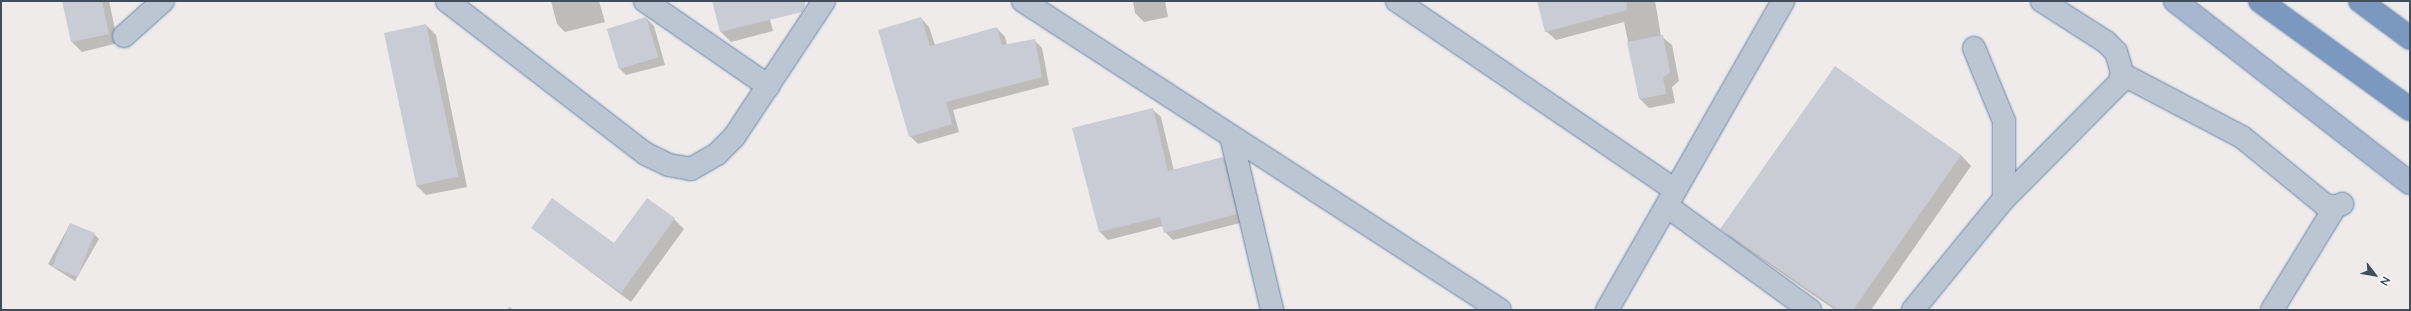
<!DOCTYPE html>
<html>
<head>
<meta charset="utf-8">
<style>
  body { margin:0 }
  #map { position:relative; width:2411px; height:311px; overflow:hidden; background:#eeebea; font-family:Lato,sans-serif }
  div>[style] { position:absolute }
  .shadow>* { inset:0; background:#0003 }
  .building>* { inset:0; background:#c9ccd4; transform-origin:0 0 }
  .roads { filter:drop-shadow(0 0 1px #6783ad) drop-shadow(0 0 1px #6783ad) }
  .minor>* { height:22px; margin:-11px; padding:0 11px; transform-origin:11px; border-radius:11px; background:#bcc6d3 }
  .major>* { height:22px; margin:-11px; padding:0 11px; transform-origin:11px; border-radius:11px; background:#a6b7cf }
  .highway>* { height:22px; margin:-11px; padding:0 11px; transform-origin:11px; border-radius:11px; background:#7b98c1 }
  span { translate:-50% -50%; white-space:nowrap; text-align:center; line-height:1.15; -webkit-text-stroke:4px #fff; paint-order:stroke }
  .frame { position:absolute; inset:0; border:2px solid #414d5a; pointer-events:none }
  .north { position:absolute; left:2355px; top:255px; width:40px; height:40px; -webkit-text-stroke:3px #fff; paint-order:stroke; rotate:121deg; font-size:11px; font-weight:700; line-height:16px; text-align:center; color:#414d5a }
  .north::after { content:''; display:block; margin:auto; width:14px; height:18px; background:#414d5a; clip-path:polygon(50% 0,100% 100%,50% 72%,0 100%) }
</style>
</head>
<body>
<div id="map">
  <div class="shadow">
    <div style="clip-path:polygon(63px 1px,109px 1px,118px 43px,82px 52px,72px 42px)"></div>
    <div style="clip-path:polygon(551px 1px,599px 1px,605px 22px,565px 32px,557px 24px)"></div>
    <div style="clip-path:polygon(713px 1px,765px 1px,773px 31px,731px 42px,721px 32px)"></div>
    <div style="clip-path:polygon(1133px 1px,1165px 1px,1168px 17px,1144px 22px,1135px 13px)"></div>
    <div style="clip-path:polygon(1538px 1px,1655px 1px,1661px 36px,1672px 45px,1679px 81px,1672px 87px,1675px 103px,1649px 108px,1640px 99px,1624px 22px,1556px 40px,1546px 31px)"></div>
    <div style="clip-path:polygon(646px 18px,654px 26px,665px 65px,626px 75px,618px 67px)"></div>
    <div style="clip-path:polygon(921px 18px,929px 27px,935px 45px,997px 28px,1005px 37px,1007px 45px,1034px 40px,1042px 48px,1049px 85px,953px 110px,959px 132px,918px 144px,910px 136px)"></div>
    <div style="clip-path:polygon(426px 25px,436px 35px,467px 187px,426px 195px,416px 185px)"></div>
    <div style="clip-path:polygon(1835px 68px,1961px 155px,1971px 166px,1871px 310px,1835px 310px,1732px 239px,1721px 229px)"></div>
    <div style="clip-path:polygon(1152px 109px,1161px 117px,1174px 171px,1223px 158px,1231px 166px,1244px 222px,1173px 240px,1165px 232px,1163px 226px,1108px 240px,1100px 232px)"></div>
    <div style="clip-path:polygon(674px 219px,684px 229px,631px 302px,532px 228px,614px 244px)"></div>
    <div style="clip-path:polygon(70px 224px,94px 234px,99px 239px,75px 281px,48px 264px)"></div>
    <div style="clip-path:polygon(509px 307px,514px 310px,508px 310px)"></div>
  </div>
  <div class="building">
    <div style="clip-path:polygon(62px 1px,102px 1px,109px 34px,71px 42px)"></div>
    <div style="clip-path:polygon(712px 1px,805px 1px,805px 6px,802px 12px,720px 32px)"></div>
    <div style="clip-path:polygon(1537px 1px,1626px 1px,1627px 10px,1545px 32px)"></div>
    <div style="left:646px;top:17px;width:42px;height:41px;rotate:73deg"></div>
    <div style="clip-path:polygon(921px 17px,930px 46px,997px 27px,1002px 45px,1035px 39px,1042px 77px,946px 102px,952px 124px,909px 137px,878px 30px)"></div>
    <div style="left:426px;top:24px;width:156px;height:43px;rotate:78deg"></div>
    <div style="clip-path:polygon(1663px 35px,1670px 72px,1663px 78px,1666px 94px,1639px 99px,1627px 42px)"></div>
    <div style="clip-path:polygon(1835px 66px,1961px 155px,1853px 310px,1838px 310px,1720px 229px)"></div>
    <div style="clip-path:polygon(1153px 108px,1168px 171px,1223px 157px,1237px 214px,1164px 233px,1160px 217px,1099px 232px,1072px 128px)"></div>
    <div style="clip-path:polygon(552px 198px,614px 243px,647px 198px,675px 218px,621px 293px,531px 228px)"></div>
    <div style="left:70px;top:223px;width:27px;height:47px;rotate:22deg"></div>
  </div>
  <div class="roads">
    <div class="minor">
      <div style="left:447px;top:1px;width:251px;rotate:37.6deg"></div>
      <div style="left:646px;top:154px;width:25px;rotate:26deg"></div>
      <div style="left:669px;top:165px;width:22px;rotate:10deg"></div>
      <div style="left:691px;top:169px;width:30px;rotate:-30deg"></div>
      <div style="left:717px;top:154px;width:24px;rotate:-45deg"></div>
      <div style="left:734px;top:137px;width:163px;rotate:-56.5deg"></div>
      <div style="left:645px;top:1px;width:150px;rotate:34.6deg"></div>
      <div style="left:1023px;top:1px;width:568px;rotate:32.94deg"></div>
      <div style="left:1397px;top:1px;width:336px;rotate:34.2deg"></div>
      <div style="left:124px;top:36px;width:52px;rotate:-41.9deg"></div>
      <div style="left:1974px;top:48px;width:79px;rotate:67.7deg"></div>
      <div style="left:2004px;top:121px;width:78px;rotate:90deg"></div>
      <div style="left:2122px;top:74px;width:136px;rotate:27.7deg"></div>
      <div style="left:2242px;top:137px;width:107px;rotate:39.3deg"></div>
      <div style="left:2325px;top:205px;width:10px;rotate:11deg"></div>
      <div style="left:2335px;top:207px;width:8px;rotate:-23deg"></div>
      <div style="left:1231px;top:136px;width:179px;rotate:76.7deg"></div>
      <div style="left:1667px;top:206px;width:177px;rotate:36deg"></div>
      <div style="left:1607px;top:310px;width:356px;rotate:-60.3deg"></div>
      <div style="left:1913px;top:310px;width:144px;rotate:-50.7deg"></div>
      <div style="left:2004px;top:199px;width:163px;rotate:-45.2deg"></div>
      <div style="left:2119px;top:83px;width:9px;rotate:-72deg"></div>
      <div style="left:2122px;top:74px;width:9px;rotate:-103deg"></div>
      <div style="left:2120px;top:65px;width:14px;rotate:-107deg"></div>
      <div style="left:2116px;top:52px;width:14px;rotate:-135deg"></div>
      <div style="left:2106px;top:42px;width:76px;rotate:-147.4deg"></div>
      <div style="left:2272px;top:310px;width:121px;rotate:-58.5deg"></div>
    </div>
    <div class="major">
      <div style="left:2175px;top:1px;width:297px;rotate:37.8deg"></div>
    </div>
    <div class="highway">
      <div style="left:2260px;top:1px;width:185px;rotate:35.8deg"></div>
      <div style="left:2360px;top:1px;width:62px;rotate:36.5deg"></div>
    </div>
  </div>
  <div class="frame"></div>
  <div class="north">N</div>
</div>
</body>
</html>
